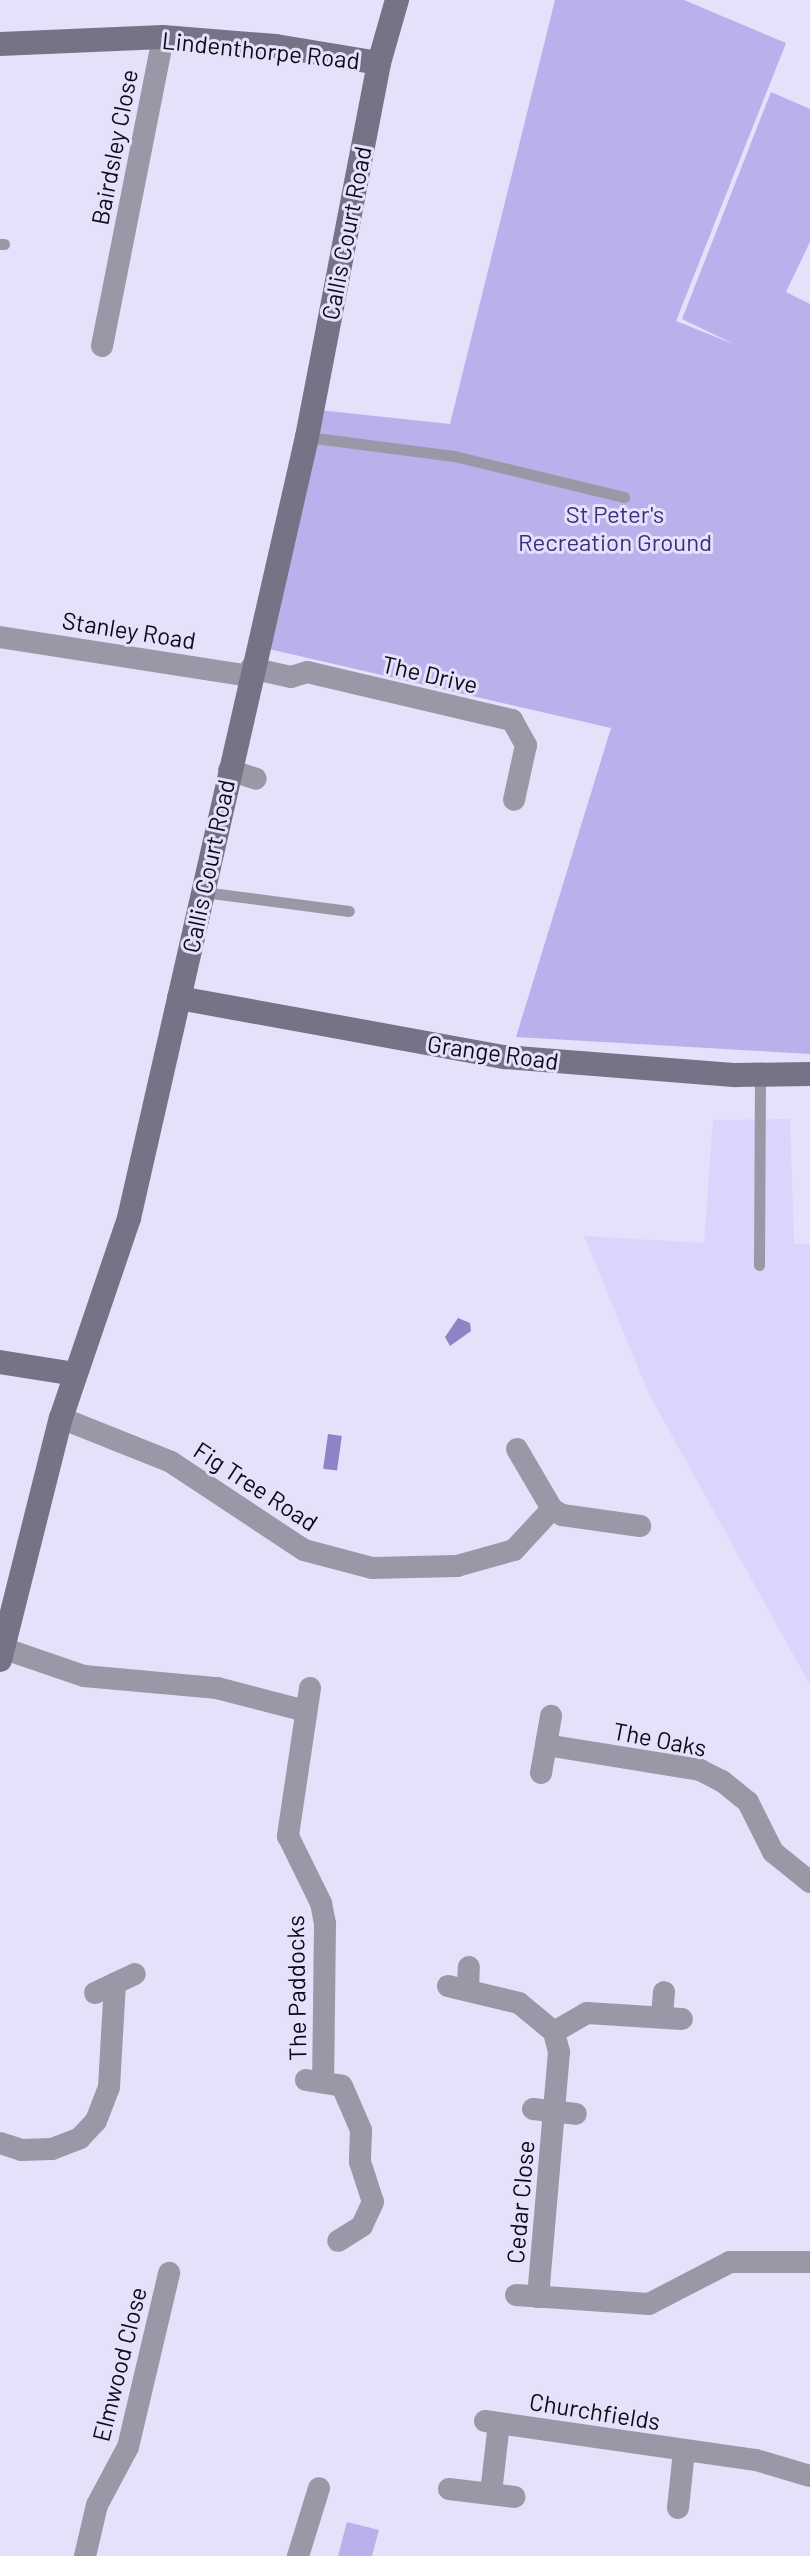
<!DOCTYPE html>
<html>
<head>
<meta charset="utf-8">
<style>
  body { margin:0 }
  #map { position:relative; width:810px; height:2556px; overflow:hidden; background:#e4e1fb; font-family:Barlow,sans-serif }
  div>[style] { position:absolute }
  .built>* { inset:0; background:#dad5fd }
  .green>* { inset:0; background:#b9b1ec }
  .water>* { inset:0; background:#8e83c6; transform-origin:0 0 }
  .lane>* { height:11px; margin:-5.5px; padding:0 5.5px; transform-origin:5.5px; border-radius:5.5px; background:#9a98a6 }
  .street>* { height:22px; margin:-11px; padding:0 11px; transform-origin:11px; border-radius:11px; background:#9a98a6 }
  .secondary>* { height:24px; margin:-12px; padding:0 12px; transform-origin:12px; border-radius:12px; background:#767387 }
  span { translate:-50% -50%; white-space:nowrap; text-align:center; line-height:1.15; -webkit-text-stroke:6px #e4e1fb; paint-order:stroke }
  .street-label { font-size:24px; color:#0c0b15 }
  .park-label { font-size:24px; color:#412b7c }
</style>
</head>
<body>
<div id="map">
  <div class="built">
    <div style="clip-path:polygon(790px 1119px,794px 1244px,810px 1244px,810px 1685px,649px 1394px,584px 1236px,704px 1243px,713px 1120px)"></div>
  </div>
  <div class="green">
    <div style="clip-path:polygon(555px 0,684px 0,786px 43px,676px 321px,736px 345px,682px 319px,771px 92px,810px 109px,810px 242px,786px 292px,810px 304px,810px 1054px,516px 1037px,611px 728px,269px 649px,319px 410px,450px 424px)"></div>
    <div style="clip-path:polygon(347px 2522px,379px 2530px,372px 2556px,338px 2556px)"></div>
  </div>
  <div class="water">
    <div style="clip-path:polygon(458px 1318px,470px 1323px,471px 1331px,450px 1346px,445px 1337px)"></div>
    <div style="left:328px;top:1434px;width:14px;height:35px;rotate:8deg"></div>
  </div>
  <div class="lane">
    <div style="left:0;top:244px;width:4px"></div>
    <div style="left:307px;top:437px;width:148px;rotate:7.4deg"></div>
    <div style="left:454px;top:456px;width:175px;rotate:13.6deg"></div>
    <div style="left:203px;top:892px;width:147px;rotate:7.4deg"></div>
    <div style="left:759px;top:1265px;width:190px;rotate:-89.7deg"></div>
  </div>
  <div class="street">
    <div style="left:102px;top:346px;width:315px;rotate:-78.8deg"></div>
    <div style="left:0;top:637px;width:252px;rotate:8.9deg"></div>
    <div style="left:251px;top:668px;width:41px;rotate:12.7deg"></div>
    <div style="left:291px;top:677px;width:17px;rotate:-17deg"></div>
    <div style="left:307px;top:672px;width:211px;rotate:13.2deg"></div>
    <div style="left:512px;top:720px;width:29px;rotate:61deg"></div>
    <div style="left:526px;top:745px;width:56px;rotate:102.3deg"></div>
    <div style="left:229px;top:770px;width:28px;rotate:18deg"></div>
    <div style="left:61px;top:1418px;width:118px;rotate:21.8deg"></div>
    <div style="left:171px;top:1462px;width:159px;rotate:33.5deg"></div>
    <div style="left:304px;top:1550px;width:70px;rotate:14.8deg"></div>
    <div style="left:372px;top:1568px;width:85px;rotate:-1.3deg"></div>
    <div style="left:457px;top:1566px;width:59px;rotate:-15.7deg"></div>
    <div style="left:514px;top:1550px;width:56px;rotate:-47.2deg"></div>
    <div style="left:517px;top:1449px;width:69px;rotate:59.7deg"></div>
    <div style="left:552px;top:1509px;width:12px;rotate:31deg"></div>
    <div style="left:562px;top:1515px;width:79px;rotate:8deg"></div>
    <div style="left:5px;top:1649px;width:83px;rotate:18.9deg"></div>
    <div style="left:84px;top:1676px;width:134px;rotate:5.2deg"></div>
    <div style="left:217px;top:1688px;width:91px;rotate:14.6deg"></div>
    <div style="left:310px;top:1688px;width:150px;rotate:98.5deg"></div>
    <div style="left:288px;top:1836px;width:75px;rotate:63.8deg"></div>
    <div style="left:321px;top:1903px;width:21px;rotate:79deg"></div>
    <div style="left:325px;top:1924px;width:158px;rotate:90.7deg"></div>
    <div style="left:546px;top:1745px;width:156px;rotate:9.2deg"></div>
    <div style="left:700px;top:1770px;width:25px;rotate:27deg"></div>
    <div style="left:722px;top:1781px;width:33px;rotate:39deg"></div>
    <div style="left:748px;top:1802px;width:56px;rotate:63.4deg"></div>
    <div style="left:773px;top:1852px;width:48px;rotate:39deg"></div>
    <div style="left:541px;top:1773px;width:58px;rotate:-80deg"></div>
    <div style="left:448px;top:1986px;width:73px;rotate:13.5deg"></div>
    <div style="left:519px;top:2003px;width:45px;rotate:39.6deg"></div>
    <div style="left:554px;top:2032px;width:21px;rotate:76deg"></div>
    <div style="left:559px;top:2052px;width:246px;rotate:94.9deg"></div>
    <div style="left:468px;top:1990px;width:23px;rotate:-88deg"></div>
    <div style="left:95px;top:1993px;width:44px;rotate:-25.4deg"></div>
    <div style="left:662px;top:2015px;width:23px;rotate:-85deg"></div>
    <div style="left:554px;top:2032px;width:38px;rotate:-30deg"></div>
    <div style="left:587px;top:2013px;width:95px;rotate:3.6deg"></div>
    <div style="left:306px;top:2080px;width:36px;rotate:9deg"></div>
    <div style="left:342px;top:2086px;width:48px;rotate:66.6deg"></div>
    <div style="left:361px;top:2130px;width:32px;rotate:92deg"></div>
    <div style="left:360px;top:2162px;width:42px;rotate:72deg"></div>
    <div style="left:373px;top:2202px;width:26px;rotate:115deg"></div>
    <div style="left:362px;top:2226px;width:28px;rotate:148deg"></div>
    <div style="left:533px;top:2109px;width:43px;rotate:6.6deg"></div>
    <div style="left:0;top:2143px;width:22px;rotate:18deg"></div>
    <div style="left:21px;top:2150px;width:31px;rotate:-2deg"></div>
    <div style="left:52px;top:2149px;width:30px;rotate:-21deg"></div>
    <div style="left:80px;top:2138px;width:23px;rotate:-47deg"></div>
    <div style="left:96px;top:2121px;width:36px;rotate:-69deg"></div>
    <div style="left:109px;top:2087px;width:104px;rotate:-86.7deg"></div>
    <div style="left:516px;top:2295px;width:133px;rotate:3.9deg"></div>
    <div style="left:649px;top:2304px;width:91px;rotate:-27.4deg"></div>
    <div style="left:730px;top:2262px;width:80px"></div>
    <div style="left:485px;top:2421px;width:274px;rotate:8.2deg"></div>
    <div style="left:756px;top:2460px;width:56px;rotate:16.5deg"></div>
    <div style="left:449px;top:2489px;width:66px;rotate:6.9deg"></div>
    <div style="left:491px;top:2493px;width:70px;rotate:-83.5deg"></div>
    <div style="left:678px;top:2508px;width:57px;rotate:-84deg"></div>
    <div style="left:85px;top:2556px;width:52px;rotate:-76.8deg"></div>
    <div style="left:97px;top:2505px;width:66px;rotate:-61.9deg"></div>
    <div style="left:128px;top:2447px;width:179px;rotate:-76.7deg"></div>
    <div style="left:298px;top:2556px;width:71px;rotate:-72.8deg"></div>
  </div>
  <div class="secondary">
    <div style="left:0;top:44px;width:163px;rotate:-2.5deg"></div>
    <div style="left:163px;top:37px;width:113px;rotate:4.6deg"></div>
    <div style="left:276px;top:46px;width:104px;rotate:9.4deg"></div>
    <div style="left:179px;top:998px;width:331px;rotate:10.3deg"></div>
    <div style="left:505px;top:1057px;width:232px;rotate:4.5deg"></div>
    <div style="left:736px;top:1075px;width:74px;rotate:-0.8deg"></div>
    <div style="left:0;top:1362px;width:76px;rotate:9.1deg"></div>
    <div style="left:0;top:1660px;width:250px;rotate:-75.9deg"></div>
    <div style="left:61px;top:1418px;width:211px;rotate:-71.2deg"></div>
    <div style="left:129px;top:1218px;width:801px;rotate:-77.16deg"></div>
    <div style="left:307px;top:437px;width:381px;rotate:-79.1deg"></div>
    <div style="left:379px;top:63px;width:66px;rotate:-74.1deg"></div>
  </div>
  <div class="street-label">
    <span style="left:261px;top:50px;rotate:6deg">Lindenthorpe Road</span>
    <span style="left:114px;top:147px;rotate:-79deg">Bairdsley Close</span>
    <span style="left:346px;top:233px;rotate:-79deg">Callis Court Road</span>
    <span style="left:129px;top:630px;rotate:9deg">Stanley Road</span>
    <span style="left:430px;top:674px;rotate:13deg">The Drive</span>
    <span style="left:208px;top:866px;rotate:-78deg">Callis Court Road</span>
    <span style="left:493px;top:1052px;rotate:8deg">Grange Road</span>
    <span style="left:256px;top:1486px;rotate:33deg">Fig Tree Road</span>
    <span style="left:660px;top:1739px;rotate:11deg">The Oaks</span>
    <span style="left:296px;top:1988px;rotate:-91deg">The Paddocks</span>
    <span style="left:520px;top:2202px;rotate:-85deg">Cedar Close</span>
    <span style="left:119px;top:2364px;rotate:-76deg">Elmwood Close</span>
    <span style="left:595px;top:2411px;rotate:9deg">Churchfields</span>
  </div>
  <div class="park-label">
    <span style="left:615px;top:528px">St Peter's<br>Recreation Ground</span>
  </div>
</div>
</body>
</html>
